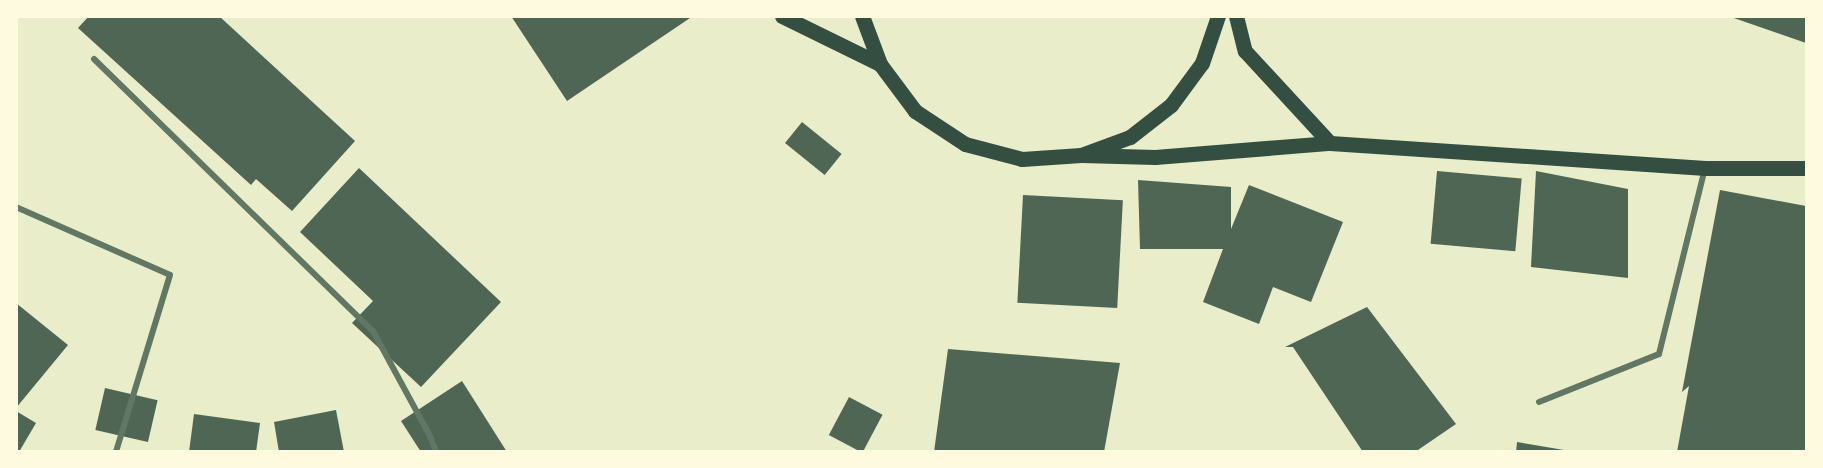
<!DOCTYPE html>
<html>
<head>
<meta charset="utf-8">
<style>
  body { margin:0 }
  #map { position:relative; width:1823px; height:468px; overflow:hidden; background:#e9edc9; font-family:Manrope,sans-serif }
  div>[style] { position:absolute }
  .building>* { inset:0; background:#4f6655; transform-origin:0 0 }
  .minor>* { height:6px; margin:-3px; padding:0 3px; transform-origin:3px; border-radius:3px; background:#617663 }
  .primary>* { height:15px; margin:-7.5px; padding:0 7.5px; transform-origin:7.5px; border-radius:7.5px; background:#344e41 }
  span { translate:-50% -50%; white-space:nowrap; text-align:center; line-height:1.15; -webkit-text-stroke:4.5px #fefae0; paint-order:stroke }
  .frame { position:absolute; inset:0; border:18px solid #fefae0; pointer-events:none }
</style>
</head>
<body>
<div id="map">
  <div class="building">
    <div style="clip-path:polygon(89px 16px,219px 16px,355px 141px,292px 211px,256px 179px,251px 185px,78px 28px)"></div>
    <div style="clip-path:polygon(511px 16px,693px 16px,567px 101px)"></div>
    <div style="clip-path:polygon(1806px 16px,1806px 43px,1731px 17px,1731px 16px)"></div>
    <div style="left:802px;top:122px;width:51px;height:27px;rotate:39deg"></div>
    <div style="clip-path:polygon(359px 168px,501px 302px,421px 387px,352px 323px,373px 301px,300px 232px)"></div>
    <div style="left:1437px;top:171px;width:85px;height:73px;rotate:5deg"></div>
    <div style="clip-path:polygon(1536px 171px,1628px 189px,1628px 278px,1531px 267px)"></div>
    <div style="clip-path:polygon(1138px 180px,1231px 187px,1231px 229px,1249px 185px,1343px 222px,1311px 302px,1273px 287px,1259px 324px,1203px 302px,1223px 249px,1140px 249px)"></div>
    <div style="clip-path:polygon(1720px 190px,1806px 206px,1806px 452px,1677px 452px,1689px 386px,1682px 392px)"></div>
    <div style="left:1023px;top:195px;width:100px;height:108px;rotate:3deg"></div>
    <div style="clip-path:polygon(16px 303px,68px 345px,16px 408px)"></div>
    <div style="clip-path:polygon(1367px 307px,1456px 424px,1415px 452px,1363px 452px,1293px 347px,1285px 347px)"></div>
    <div style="clip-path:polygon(948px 349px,1120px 363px,1104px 452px,934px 452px)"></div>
    <div style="clip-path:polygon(462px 381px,507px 452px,421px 452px,401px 421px)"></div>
    <div style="left:105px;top:388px;width:54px;height:43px;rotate:13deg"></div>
    <div style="left:849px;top:397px;width:38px;height:43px;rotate:28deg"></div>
    <div style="clip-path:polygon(336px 410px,344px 452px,279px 452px,274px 422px)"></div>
    <div style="clip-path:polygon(16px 411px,36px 423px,19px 452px,16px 452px)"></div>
    <div style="clip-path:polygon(194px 414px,260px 423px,256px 452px,189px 452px)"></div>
    <div style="clip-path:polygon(1517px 442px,1564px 450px,1564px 452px,1516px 452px)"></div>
  </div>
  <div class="minor">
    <div style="left:94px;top:59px;width:390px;rotate:44.3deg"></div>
    <div style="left:373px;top:331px;width:119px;rotate:61.5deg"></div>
    <div style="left:430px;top:436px;width:17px;rotate:69deg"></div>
    <div style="left:16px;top:207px;width:168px;rotate:23.8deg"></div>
    <div style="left:170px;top:275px;width:185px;rotate:107deg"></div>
    <div style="left:1539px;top:402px;width:129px;rotate:-21.8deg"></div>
    <div style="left:1659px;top:354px;width:192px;rotate:-76.1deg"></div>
  </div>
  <div class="primary">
    <div style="left:782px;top:16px;width:109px;rotate:26.1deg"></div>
    <div style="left:862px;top:16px;width:51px;rotate:69.4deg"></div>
    <div style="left:880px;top:64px;width:59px;rotate:53.3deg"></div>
    <div style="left:915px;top:111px;width:60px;rotate:33.4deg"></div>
    <div style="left:965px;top:144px;width:59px;rotate:14.7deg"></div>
    <div style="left:1022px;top:159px;width:59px;rotate:-3.9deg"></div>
    <div style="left:1081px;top:155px;width:52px;rotate:-20.2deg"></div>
    <div style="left:1130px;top:137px;width:52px;rotate:-38deg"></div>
    <div style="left:1171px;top:105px;width:52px;rotate:-53.6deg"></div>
    <div style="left:1202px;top:63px;width:50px;rotate:-71.2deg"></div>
    <div style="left:1236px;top:16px;width:36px;rotate:76deg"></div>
    <div style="left:1245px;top:51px;width:125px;rotate:47.3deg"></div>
    <div style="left:1081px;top:155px;width:74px;rotate:1.5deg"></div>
    <div style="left:1155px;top:157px;width:176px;rotate:-4.6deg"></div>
    <div style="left:1330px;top:143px;width:376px;rotate:3.8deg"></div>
    <div style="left:1705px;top:168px;width:101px"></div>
  </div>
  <div class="frame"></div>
</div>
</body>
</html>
